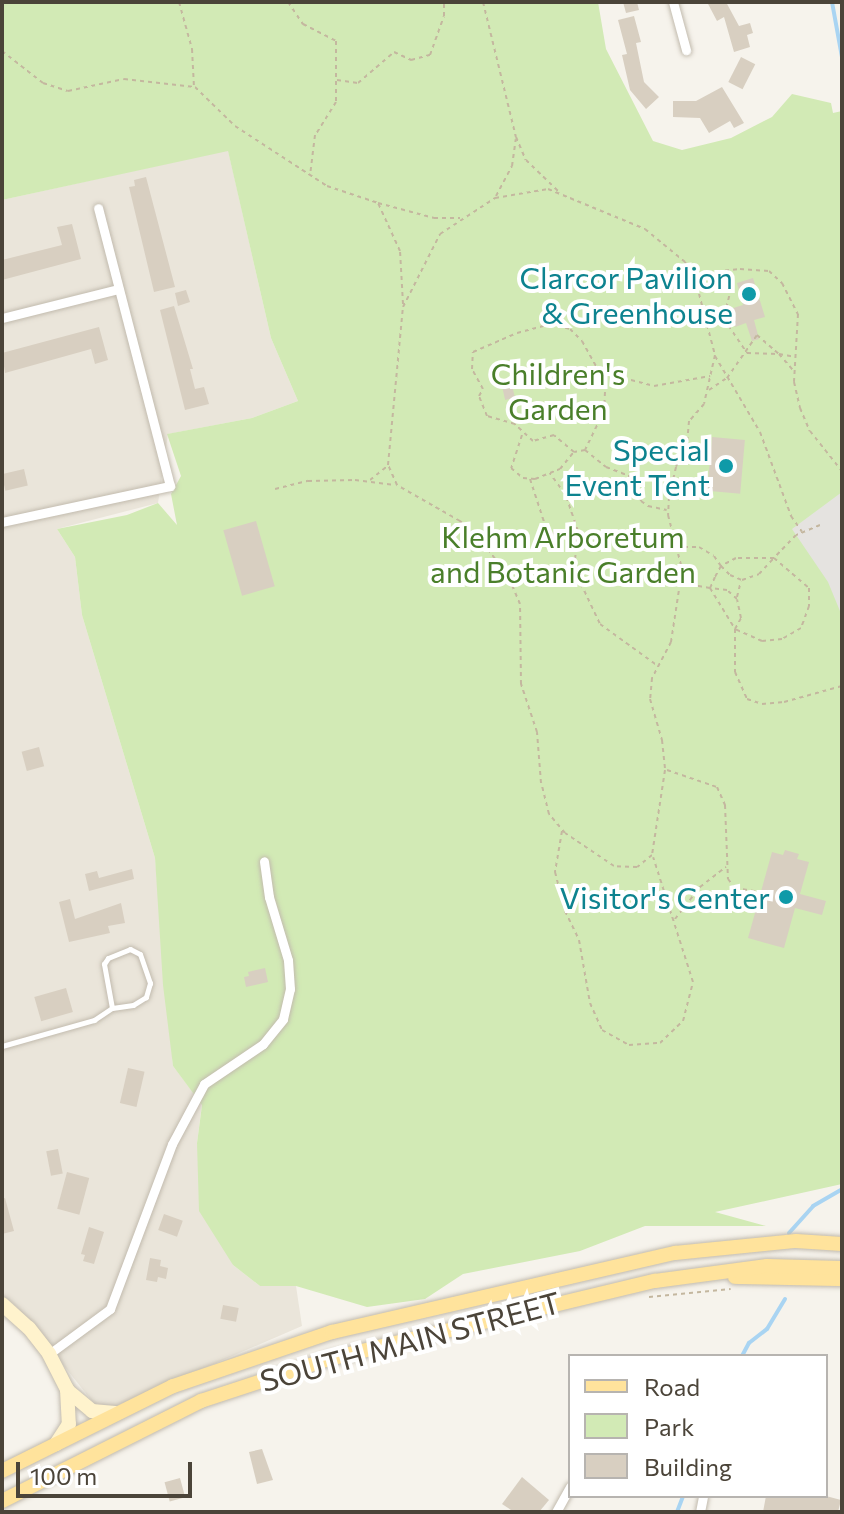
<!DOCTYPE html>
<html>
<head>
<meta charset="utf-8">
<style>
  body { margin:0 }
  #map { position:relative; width:844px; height:1514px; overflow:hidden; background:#f6f3ec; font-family:Commissioner,sans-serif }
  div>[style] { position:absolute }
  .residential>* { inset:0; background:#eae5da }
  .green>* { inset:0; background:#d2eab5 }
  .parking>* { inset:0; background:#e5e3e0 }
  .stream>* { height:4px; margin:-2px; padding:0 2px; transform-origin:2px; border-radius:2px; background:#a9d4f2 }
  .building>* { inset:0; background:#d8cfc1; transform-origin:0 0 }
  .path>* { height:2px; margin-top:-1px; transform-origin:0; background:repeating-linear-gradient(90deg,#c4b79f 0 4px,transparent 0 8px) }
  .roads { filter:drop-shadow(0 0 2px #c2bbae) drop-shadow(0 0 2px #c2bbae) }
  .lane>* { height:5px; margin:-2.5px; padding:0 2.5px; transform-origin:2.5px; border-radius:2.5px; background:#fff }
  .street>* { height:9px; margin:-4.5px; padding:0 4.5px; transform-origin:4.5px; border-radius:4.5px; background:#fff }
  .secondary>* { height:14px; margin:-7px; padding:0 7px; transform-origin:7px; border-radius:7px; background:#fff3cd }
  .primary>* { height:14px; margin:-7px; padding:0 7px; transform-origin:7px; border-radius:7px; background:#ffe39c }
  .dots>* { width:22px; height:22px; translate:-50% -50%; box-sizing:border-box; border:4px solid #fff; border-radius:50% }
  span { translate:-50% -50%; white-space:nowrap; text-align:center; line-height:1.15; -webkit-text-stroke:8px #fff; paint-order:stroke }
  .culture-label { font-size:30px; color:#0d838f }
  .right { translate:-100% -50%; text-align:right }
  .park-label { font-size:30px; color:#4a7f2a }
  .street-label { font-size:30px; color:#4b4439 }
  .frame { position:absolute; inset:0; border:4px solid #4b4439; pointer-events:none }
  .legend { position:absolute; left:568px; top:1354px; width:260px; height:144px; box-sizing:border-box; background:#fff; border:2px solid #b7b4b0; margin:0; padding:10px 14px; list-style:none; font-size:24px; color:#4b4439 }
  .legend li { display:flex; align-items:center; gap:16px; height:40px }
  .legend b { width:40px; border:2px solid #b7b4b0 }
  .scale { position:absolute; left:16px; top:1462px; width:176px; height:36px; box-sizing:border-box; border:4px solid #4b4439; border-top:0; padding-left:10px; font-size:24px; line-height:28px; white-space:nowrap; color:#4b4439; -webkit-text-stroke:6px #fff; paint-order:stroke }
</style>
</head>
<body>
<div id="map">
  <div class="residential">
    <div style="clip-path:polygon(228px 150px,271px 338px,298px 401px,252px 418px,168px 434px,158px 503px,57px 529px,75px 557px,82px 615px,155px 858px,173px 1066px,202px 1104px,197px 1143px,233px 1265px,260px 1286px,296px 1286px,302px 1326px,114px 1407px,96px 1406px,17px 1307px,2px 1295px,2px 200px)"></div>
  </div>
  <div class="green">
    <div style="clip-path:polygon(2px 2px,598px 2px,606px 49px,653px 141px,682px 150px,731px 138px,772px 117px,792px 94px,831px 103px,833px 113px,842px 111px,842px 1184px,715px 1212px,766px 1226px,645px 1226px,580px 1251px,463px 1274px,425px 1299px,367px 1307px,296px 1286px,260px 1286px,233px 1265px,199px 1211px,197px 1143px,202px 1105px,173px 1066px,163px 985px,155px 858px,82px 615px,75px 557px,57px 529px,127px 515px,158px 503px,177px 525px,171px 494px,181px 476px,167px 434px,252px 418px,298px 401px,271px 338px,228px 151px,2px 200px)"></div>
  </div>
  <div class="parking">
    <div style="clip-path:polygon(842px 492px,842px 616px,828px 582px,792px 529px)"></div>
  </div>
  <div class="stream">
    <div style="left:832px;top:2px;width:56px;rotate:79.7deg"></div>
    <div style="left:789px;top:1233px;width:36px;rotate:-48deg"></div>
    <div style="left:813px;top:1206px;width:34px;rotate:-30deg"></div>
    <div style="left:742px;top:1356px;width:15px;rotate:-62deg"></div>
    <div style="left:749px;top:1343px;width:23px;rotate:-38deg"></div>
    <div style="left:767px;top:1329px;width:35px;rotate:-59deg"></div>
    <div style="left:677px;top:1512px;width:17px;rotate:-69deg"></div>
  </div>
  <div class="building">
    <div style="clip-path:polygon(623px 2px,637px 2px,639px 10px,626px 13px)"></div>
    <div style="clip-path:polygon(707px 2px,726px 2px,739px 26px,750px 23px,753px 33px,747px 35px,750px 47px,734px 52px,724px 17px,717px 21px)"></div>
    <div style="clip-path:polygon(634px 16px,641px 42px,636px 43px,644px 82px,659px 97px,646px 109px,630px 90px,622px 55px,627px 54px,618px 20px)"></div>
    <div style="left:741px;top:57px;width:16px;height:28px;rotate:27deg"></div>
    <div style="clip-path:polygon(722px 87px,744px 123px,734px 128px,730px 121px,709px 133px,700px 118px,673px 117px,673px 101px,696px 101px)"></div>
    <div style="clip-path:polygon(146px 177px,175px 287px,154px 292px,129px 187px,135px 186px,134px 180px)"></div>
    <div style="clip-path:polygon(72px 224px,81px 259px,2px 280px,2px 260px,62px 245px,57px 227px)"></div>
    <div style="clip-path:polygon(753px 278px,765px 317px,754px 320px,759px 339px,752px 341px,746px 323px,735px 327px,730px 309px,743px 305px,737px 283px)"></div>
    <div style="clip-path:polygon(186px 290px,190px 302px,178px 306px,175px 293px)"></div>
    <div style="clip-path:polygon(174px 306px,193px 369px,190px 369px,195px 389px,204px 387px,209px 404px,185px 410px,160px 310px)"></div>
    <div style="clip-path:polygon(99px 327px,108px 360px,95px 364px,91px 349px,5px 373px,2px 353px)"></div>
    <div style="left:512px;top:385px;width:13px;height:10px;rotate:77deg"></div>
    <div style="left:712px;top:437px;width:33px;height:54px;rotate:5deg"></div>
    <div style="left:24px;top:469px;width:17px;height:23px;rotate:77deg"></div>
    <div style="left:256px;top:521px;width:68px;height:34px;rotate:74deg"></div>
    <div style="left:39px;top:747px;width:20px;height:18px;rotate:75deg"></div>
    <div style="clip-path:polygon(785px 850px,799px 854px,797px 859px,809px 862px,800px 894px,826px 901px,822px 915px,795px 908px,784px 948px,748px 938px,772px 852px,783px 855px)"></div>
    <div style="clip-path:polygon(132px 869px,134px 879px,89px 891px,85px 874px,97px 871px,99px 878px)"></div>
    <div style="clip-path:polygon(70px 899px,75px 919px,121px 903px,125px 923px,108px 926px,110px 933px,69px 942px,59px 902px)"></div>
    <div style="clip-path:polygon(265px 968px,268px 982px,246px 987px,244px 977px,249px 976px,248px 972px)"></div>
    <div style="left:66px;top:988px;width:25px;height:33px;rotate:74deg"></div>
    <div style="left:128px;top:1068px;width:17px;height:36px;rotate:13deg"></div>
    <div style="left:58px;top:1149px;width:25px;height:12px;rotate:79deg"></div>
    <div style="left:67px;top:1172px;width:23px;height:38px;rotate:15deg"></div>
    <div style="clip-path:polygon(5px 1198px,14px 1231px,2px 1234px,2px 1199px)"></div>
    <div style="left:164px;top:1214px;width:20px;height:17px;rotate:20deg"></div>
    <div style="clip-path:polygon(89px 1227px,104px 1232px,94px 1264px,83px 1261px,85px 1255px,81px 1254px)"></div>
    <div style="clip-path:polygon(150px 1258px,161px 1260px,160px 1266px,168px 1268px,166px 1279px,158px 1277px,157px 1282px,146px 1280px)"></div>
    <div style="left:223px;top:1305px;width:16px;height:14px;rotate:11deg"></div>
    <div style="clip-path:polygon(262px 1449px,273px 1480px,257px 1484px,249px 1452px)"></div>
    <div style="clip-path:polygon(522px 1477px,549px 1500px,539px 1512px,514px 1512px,502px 1504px)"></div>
    <div style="left:180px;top:1478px;width:20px;height:16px;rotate:75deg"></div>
    <div style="clip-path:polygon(766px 1496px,826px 1496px,841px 1500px,838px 1512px,763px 1512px)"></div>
  </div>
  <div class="path">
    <div style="left:179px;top:2px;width:49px;rotate:74.5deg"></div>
    <div style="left:192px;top:49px;width:38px;rotate:87deg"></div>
    <div style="left:288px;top:2px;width:27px;rotate:56deg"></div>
    <div style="left:303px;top:24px;width:37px;rotate:27deg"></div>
    <div style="left:336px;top:41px;width:61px;rotate:90deg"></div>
    <div style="left:336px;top:102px;width:39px;rotate:122deg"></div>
    <div style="left:315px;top:135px;width:38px;rotate:97deg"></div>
    <div style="left:483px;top:2px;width:139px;rotate:76.3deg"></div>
    <div style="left:516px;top:137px;width:25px;rotate:67deg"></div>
    <div style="left:526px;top:160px;width:45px;rotate:44.1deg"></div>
    <div style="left:2px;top:51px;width:52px;rotate:38deg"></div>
    <div style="left:43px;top:83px;width:26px;rotate:18deg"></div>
    <div style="left:68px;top:91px;width:57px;rotate:-12.1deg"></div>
    <div style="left:124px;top:79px;width:71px;rotate:6.4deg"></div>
    <div style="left:195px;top:87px;width:56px;rotate:44.3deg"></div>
    <div style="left:235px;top:126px;width:110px;rotate:33.1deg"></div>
    <div style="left:327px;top:186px;width:54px;rotate:18.4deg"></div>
    <div style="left:337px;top:80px;width:21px;rotate:8deg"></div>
    <div style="left:358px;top:83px;width:48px;rotate:-40.7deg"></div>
    <div style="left:394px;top:52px;width:19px;rotate:25deg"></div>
    <div style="left:411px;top:60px;width:20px;rotate:-15deg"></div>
    <div style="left:430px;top:55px;width:41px;rotate:-70.3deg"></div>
    <div style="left:444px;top:16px;width:14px;rotate:-90deg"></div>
    <div style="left:548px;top:189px;width:105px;rotate:22.4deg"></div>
    <div style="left:645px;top:229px;width:52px;rotate:39.5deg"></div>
    <div style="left:685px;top:262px;width:27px;rotate:63deg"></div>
    <div style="left:697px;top:286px;width:71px;rotate:75.4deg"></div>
    <div style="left:715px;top:355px;width:50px;rotate:102.7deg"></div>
    <div style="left:704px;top:404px;width:23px;rotate:131deg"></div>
    <div style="left:689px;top:421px;width:21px;rotate:95deg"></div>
    <div style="left:687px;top:442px;width:27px;rotate:114deg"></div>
    <div style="left:676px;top:467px;width:31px;rotate:103deg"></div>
    <div style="left:669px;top:497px;width:18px;rotate:93deg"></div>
    <div style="left:668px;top:515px;width:52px;rotate:75.4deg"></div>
    <div style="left:681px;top:565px;width:18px;rotate:93deg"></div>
    <div style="left:680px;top:583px;width:60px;rotate:98.7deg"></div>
    <div style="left:671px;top:642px;width:41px;rotate:117.8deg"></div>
    <div style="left:652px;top:678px;width:21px;rotate:95deg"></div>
    <div style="left:650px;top:699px;width:43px;rotate:73.7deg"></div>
    <div style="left:662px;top:740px;width:30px;rotate:84deg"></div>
    <div style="left:665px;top:770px;width:86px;rotate:98.7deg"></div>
    <div style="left:652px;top:855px;width:19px;rotate:141deg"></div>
    <div style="left:637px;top:867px;width:23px;rotate:-178deg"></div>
    <div style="left:614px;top:866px;width:59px;rotate:-146deg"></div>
    <div style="left:565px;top:833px;width:25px;rotate:-130deg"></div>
    <div style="left:549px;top:814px;width:32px;rotate:-104deg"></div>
    <div style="left:541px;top:783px;width:51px;rotate:-94.5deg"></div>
    <div style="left:537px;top:732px;width:51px;rotate:-108.4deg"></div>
    <div style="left:521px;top:684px;width:80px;rotate:-90.7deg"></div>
    <div style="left:520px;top:604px;width:28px;rotate:-113deg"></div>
    <div style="left:509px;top:578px;width:41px;rotate:-126deg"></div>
    <div style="left:485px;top:545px;width:35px;rotate:-136deg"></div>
    <div style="left:460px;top:521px;width:73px;rotate:-150.3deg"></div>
    <div style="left:397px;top:485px;width:22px;rotate:-114deg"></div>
    <div style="left:388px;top:465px;width:159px;rotate:-84.6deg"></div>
    <div style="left:403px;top:307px;width:82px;rotate:-63.1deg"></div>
    <div style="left:440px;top:234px;width:66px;rotate:-33.2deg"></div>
    <div style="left:495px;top:198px;width:54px;rotate:-9.6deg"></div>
    <div style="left:496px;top:196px;width:34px;rotate:-62deg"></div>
    <div style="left:512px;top:166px;width:27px;rotate:-82deg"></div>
    <div style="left:715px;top:273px;width:22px;rotate:43deg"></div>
    <div style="left:731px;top:288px;width:32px;rotate:103deg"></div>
    <div style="left:724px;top:319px;width:41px;rotate:55.9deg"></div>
    <div style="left:747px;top:353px;width:32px;rotate:2deg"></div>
    <div style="left:779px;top:354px;width:23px;rotate:49deg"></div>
    <div style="left:693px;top:274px;width:47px;rotate:-6.1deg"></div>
    <div style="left:740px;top:269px;width:29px;rotate:4deg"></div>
    <div style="left:769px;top:271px;width:18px;rotate:43deg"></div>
    <div style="left:782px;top:283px;width:35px;rotate:63deg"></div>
    <div style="left:798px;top:314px;width:68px;rotate:93.4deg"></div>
    <div style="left:794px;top:382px;width:27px;rotate:77deg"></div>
    <div style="left:800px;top:408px;width:25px;rotate:67deg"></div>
    <div style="left:810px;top:431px;width:50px;rotate:51.5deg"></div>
    <div style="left:403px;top:304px;width:53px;rotate:-93.2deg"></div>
    <div style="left:400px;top:251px;width:53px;rotate:-114.6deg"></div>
    <div style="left:378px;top:203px;width:58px;rotate:15deg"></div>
    <div style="left:434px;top:218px;width:26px"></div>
    <div style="left:715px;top:356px;width:88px;rotate:59.4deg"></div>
    <div style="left:760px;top:432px;width:90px;rotate:69.7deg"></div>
    <div style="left:791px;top:516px;width:19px;rotate:55deg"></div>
    <div style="left:600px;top:372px;width:56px;rotate:14.5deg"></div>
    <div style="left:654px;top:386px;width:57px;rotate:-10.1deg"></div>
    <div style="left:709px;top:390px;width:22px;rotate:-34deg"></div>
    <div style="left:727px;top:378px;width:52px;rotate:-55.1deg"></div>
    <div style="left:757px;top:335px;width:29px;rotate:41deg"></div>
    <div style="left:779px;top:354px;width:17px;rotate:10deg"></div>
    <div style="left:522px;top:435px;width:35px;rotate:108deg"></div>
    <div style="left:511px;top:468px;width:16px;rotate:40deg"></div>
    <div style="left:523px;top:478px;width:12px;rotate:5deg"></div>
    <div style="left:535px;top:479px;width:27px;rotate:-22deg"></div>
    <div style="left:560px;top:469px;width:22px;rotate:-51deg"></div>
    <div style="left:585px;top:450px;width:11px;rotate:170deg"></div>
    <div style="left:574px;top:452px;width:26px;rotate:-140deg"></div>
    <div style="left:554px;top:435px;width:22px;rotate:164deg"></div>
    <div style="left:533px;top:441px;width:25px;rotate:-137deg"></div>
    <div style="left:515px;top:424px;width:29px;rotate:-164deg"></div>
    <div style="left:487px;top:416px;width:22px;rotate:-112deg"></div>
    <div style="left:479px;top:396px;width:8px;rotate:-60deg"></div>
    <div style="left:483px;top:389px;width:23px;rotate:-119deg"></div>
    <div style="left:472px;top:369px;width:17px;rotate:-87deg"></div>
    <div style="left:473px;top:352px;width:48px;rotate:-23.4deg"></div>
    <div style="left:517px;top:333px;width:34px;rotate:-15deg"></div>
    <div style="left:550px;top:324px;width:21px;rotate:14deg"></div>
    <div style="left:570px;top:329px;width:17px;rotate:45deg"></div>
    <div style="left:582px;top:341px;width:41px;rotate:60.9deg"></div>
    <div style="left:602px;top:377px;width:15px;rotate:79deg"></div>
    <div style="left:605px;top:392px;width:19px;rotate:93deg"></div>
    <div style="left:604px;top:411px;width:43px;rotate:116deg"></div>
    <div style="left:585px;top:450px;width:27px;rotate:39deg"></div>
    <div style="left:606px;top:467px;width:25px;rotate:21deg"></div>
    <div style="left:629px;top:476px;width:28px;rotate:64deg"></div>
    <div style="left:641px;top:501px;width:9px;rotate:36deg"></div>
    <div style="left:648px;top:506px;width:19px;rotate:12deg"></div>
    <div style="left:530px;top:479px;width:52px;rotate:71.9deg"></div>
    <div style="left:546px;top:528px;width:13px;rotate:32deg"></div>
    <div style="left:557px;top:535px;width:21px;rotate:-11deg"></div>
    <div style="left:578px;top:531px;width:39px;rotate:-109deg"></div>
    <div style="left:565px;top:494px;width:26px;rotate:-126deg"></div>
    <div style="left:370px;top:480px;width:22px;rotate:-39deg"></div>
    <div style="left:275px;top:489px;width:34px;rotate:-14deg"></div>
    <div style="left:308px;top:481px;width:47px;rotate:-1.2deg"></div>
    <div style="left:355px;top:480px;width:40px;rotate:7.1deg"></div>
    <div style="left:820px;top:525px;width:26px;rotate:157deg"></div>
    <div style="left:796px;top:535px;width:32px;rotate:134deg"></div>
    <div style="left:774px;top:558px;width:46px;rotate:40.6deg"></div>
    <div style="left:809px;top:588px;width:18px;rotate:90deg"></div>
    <div style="left:809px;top:606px;width:23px;rotate:110deg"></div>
    <div style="left:801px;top:628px;width:22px;rotate:150deg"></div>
    <div style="left:782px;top:639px;width:20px;rotate:174deg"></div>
    <div style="left:762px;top:641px;width:30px;rotate:-156deg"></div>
    <div style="left:735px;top:629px;width:43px;rotate:90deg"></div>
    <div style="left:735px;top:672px;width:30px;rotate:66deg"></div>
    <div style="left:747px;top:699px;width:16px;rotate:18deg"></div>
    <div style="left:762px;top:704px;width:22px;rotate:-5deg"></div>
    <div style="left:784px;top:702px;width:60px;rotate:-15.4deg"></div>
    <div style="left:578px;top:531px;width:38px;rotate:96deg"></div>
    <div style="left:574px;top:569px;width:61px;rotate:64.7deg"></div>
    <div style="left:600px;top:624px;width:72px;rotate:35.9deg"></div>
    <div style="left:676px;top:547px;width:23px"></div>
    <div style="left:699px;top:547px;width:17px;rotate:31deg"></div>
    <div style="left:714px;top:556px;width:12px;rotate:55deg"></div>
    <div style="left:721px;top:566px;width:13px;rotate:45deg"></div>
    <div style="left:730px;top:575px;width:13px;rotate:23deg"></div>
    <div style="left:742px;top:580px;width:18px;rotate:-19deg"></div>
    <div style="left:759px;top:574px;width:22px;rotate:-47deg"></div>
    <div style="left:774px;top:558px;width:38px;rotate:180deg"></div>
    <div style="left:736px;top:558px;width:17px;rotate:152deg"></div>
    <div style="left:721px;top:566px;width:13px;rotate:119deg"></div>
    <div style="left:715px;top:577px;width:12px;rotate:114deg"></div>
    <div style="left:710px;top:588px;width:48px;rotate:58.6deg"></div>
    <div style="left:735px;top:629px;width:13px;rotate:-61deg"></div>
    <div style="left:741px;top:618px;width:19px;rotate:-102deg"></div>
    <div style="left:737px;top:599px;width:13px;rotate:-138deg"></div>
    <div style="left:727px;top:590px;width:17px;rotate:-173deg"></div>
    <div style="left:710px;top:588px;width:29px;rotate:-170deg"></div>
    <div style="left:737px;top:597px;width:16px;rotate:-76deg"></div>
    <div style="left:667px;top:770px;width:53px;rotate:18.8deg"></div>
    <div style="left:717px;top:787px;width:20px;rotate:66deg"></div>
    <div style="left:725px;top:805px;width:74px;rotate:87.7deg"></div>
    <div style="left:728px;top:879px;width:11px;rotate:52deg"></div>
    <div style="left:735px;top:888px;width:24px;rotate:9deg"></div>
    <div style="left:562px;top:831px;width:42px;rotate:99.7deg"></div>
    <div style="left:555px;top:872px;width:40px;rotate:75.6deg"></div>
    <div style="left:565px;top:911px;width:32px;rotate:64deg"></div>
    <div style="left:579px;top:940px;width:64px;rotate:80.1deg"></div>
    <div style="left:590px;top:1003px;width:30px;rotate:66deg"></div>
    <div style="left:602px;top:1030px;width:31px;rotate:29deg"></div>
    <div style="left:629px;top:1045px;width:31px;rotate:-4deg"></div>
    <div style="left:660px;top:1043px;width:32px;rotate:-44deg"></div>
    <div style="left:683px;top:1021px;width:40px;rotate:-75.6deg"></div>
    <div style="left:693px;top:982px;width:131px;rotate:-107.7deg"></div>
    <div style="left:675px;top:919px;width:41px;rotate:-52deg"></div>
    <div style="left:700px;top:887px;width:33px;rotate:-38deg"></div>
    <div style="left:649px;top:1297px;width:82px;rotate:-5.6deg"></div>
  </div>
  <div class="roads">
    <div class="lane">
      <div style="left:2px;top:1046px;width:96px;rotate:-15.8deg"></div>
      <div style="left:94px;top:1020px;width:22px;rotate:-34deg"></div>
      <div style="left:112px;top:1008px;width:45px;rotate:-100.3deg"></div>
      <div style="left:104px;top:964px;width:7px;rotate:-56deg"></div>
      <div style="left:108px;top:958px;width:24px;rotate:-22deg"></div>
      <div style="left:130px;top:949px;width:11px;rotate:27deg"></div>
      <div style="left:140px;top:954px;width:31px;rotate:71deg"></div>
      <div style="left:150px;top:983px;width:15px;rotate:106deg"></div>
      <div style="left:146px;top:997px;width:15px;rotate:148deg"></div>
      <div style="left:133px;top:1005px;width:21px;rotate:172deg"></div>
    </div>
    <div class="street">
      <div style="left:673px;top:2px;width:50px;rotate:74.8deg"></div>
      <div style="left:2px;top:318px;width:120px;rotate:-14deg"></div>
      <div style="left:2px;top:522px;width:172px;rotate:-12.1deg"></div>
      <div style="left:170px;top:486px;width:287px;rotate:-104.5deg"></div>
      <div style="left:49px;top:1354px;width:76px;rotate:-36.4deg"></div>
      <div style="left:110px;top:1309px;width:176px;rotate:-69.4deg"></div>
      <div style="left:172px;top:1144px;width:68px;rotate:-61.9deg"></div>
      <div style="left:204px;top:1084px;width:71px;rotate:-34.1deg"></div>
      <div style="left:263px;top:1044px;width:32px;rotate:-51deg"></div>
      <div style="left:283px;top:1019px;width:31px;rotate:-77deg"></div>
      <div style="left:290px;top:989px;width:29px;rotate:-94deg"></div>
      <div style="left:288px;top:960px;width:66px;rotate:-106.8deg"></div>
      <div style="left:269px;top:897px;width:36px;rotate:-98deg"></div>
      <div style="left:556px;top:1512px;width:29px;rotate:-61deg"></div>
      <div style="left:700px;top:1512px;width:16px;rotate:-79deg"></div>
    </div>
    <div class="secondary">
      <div style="left:2px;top:1304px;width:36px;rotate:42deg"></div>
      <div style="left:29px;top:1328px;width:33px;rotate:52deg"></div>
      <div style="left:49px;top:1354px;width:39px;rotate:63deg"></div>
      <div style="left:67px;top:1389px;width:35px;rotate:87deg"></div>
      <div style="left:69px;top:1424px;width:24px;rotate:123deg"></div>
      <div style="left:67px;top:1390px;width:33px;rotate:40deg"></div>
      <div style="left:92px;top:1411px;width:23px;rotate:5deg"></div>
    </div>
    <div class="primary">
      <div style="left:735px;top:1277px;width:107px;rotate:1.1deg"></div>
      <div style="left:2px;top:1471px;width:191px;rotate:-26.4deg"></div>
      <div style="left:173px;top:1386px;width:168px;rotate:-18.8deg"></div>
      <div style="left:332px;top:1332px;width:352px;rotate:-13deg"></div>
      <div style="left:675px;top:1253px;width:122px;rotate:-5.7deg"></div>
      <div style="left:796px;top:1241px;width:46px;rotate:3.7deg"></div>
      <div style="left:2px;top:1501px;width:223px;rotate:-26.7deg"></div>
      <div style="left:201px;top:1401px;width:135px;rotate:-18.2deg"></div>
      <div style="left:329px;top:1359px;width:335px;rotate:-13.5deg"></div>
      <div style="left:655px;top:1281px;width:113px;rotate:-7.6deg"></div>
      <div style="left:767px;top:1266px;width:75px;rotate:1.5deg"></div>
    </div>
  </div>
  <div class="dots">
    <div style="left:749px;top:294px;background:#0f9aa8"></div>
    <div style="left:726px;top:466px;background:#0f9aa8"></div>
    <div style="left:786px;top:897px;background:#0f9aa8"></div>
  </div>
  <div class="culture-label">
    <span class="right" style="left:733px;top:294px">Clarcor Pavilion<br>&amp; Greenhouse</span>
    <span class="right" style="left:710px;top:466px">Special<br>Event Tent</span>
    <span class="right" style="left:770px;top:897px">Visitor's Center</span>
  </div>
  <div class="park-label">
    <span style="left:558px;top:390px">Children's<br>Garden</span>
    <span style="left:563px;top:553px">Klehm Arboretum<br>and Botanic Garden</span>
  </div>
  <div class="street-label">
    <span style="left:410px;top:1341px;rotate:-15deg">SOUTH MAIN STREET</span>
  </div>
  <div class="frame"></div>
  <ul class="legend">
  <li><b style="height:10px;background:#ffe39c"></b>Road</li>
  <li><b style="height:22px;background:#d2eab5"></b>Park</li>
  <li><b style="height:22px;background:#d8cfc1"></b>Building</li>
  </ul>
  <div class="scale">100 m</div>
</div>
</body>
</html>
